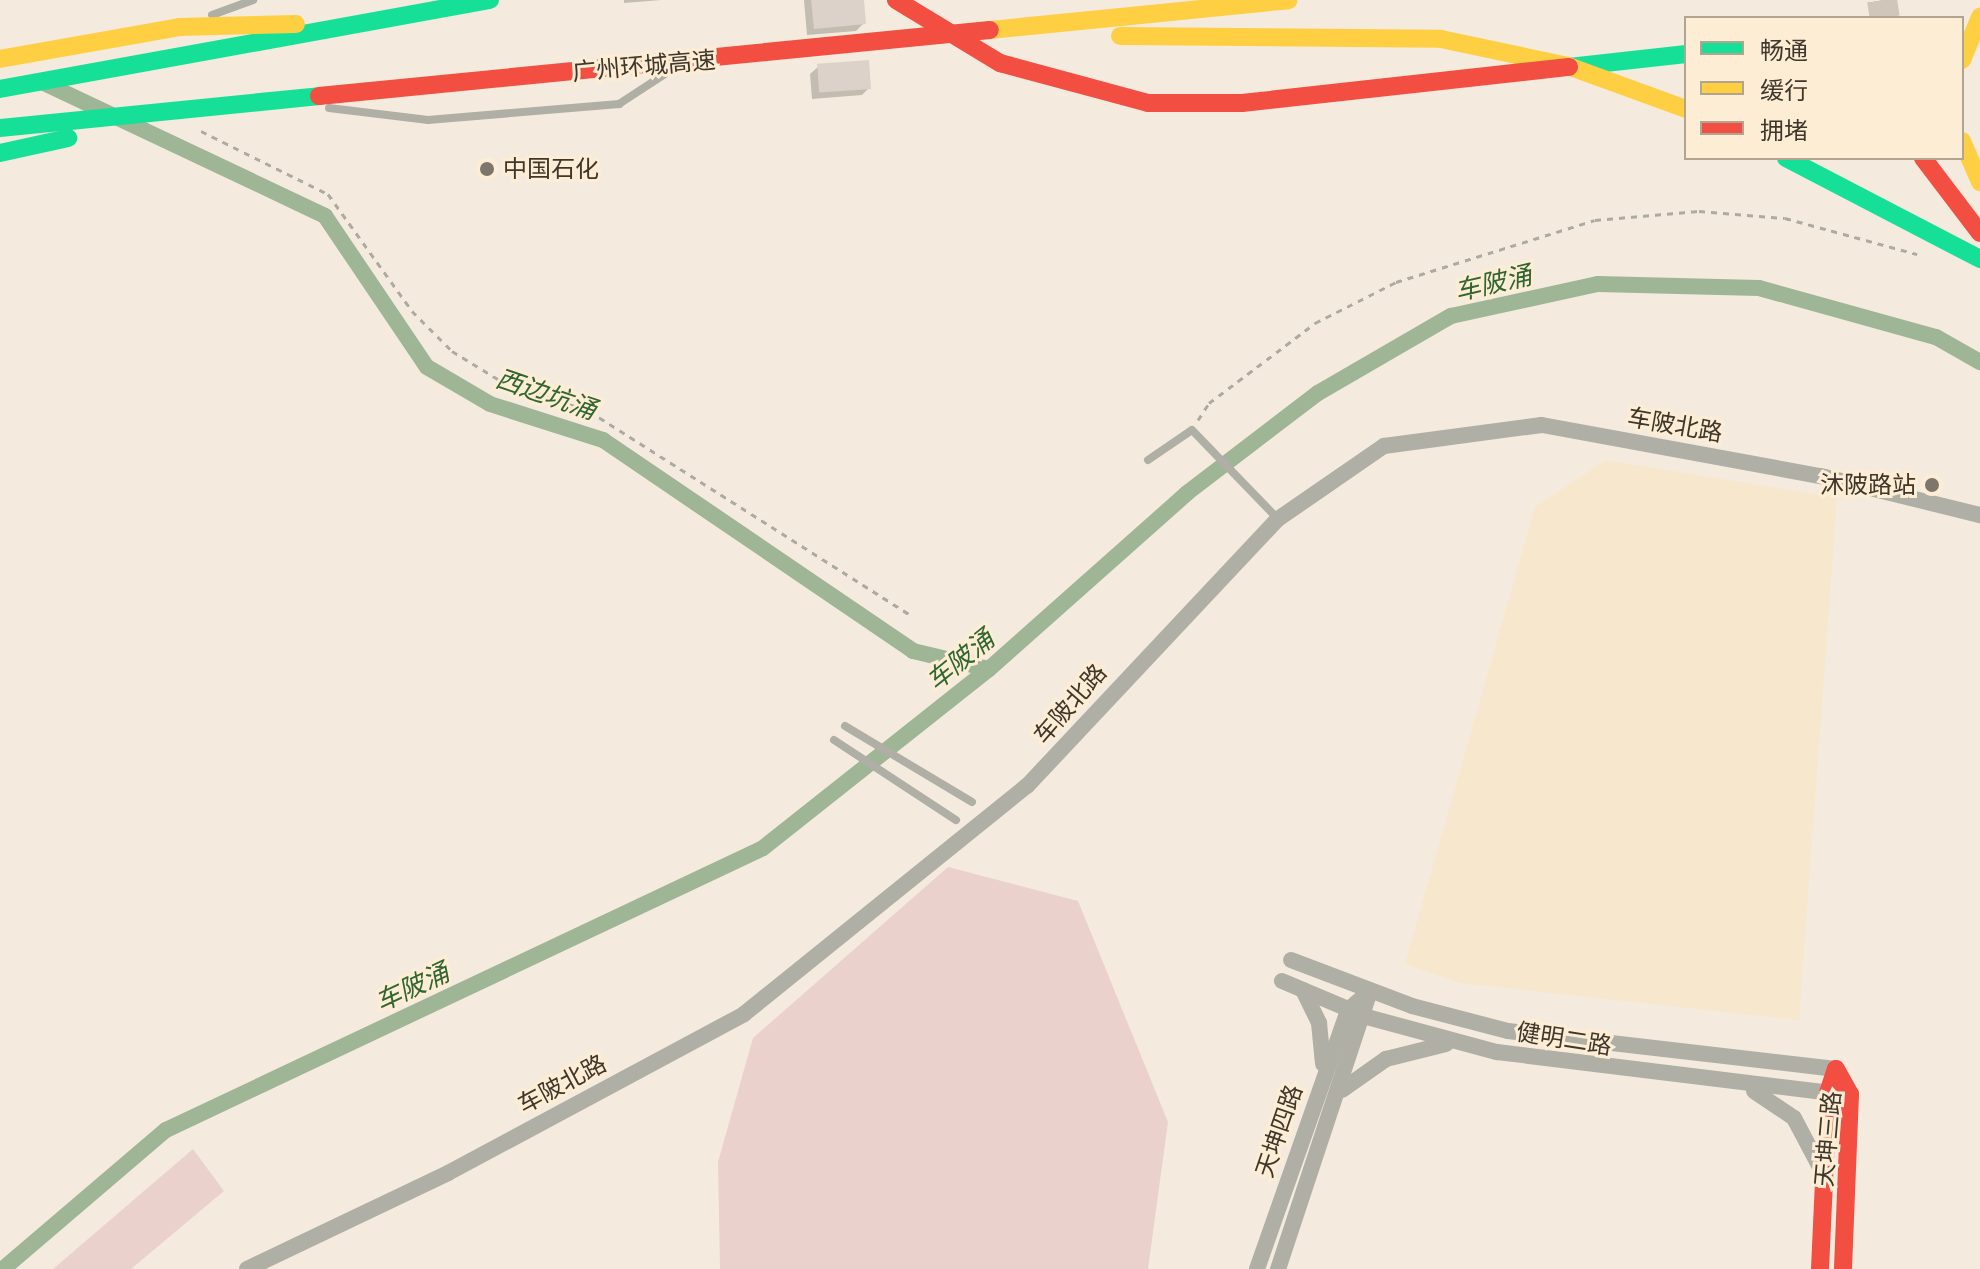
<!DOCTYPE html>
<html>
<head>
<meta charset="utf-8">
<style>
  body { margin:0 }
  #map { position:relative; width:1980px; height:1269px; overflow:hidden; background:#f4ebde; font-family:Quicksand,"Noto Sans SC",sans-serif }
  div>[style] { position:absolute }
  .built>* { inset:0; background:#f7e7cc }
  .green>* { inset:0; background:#ebd1cc }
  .shadow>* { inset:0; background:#0003 }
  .canal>* { height:16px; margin:-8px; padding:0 8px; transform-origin:8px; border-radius:8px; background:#9eb596 }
  .building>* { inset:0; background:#dcd2c9; transform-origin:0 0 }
  .highway-tunnel>* { height:30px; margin-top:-15px; transform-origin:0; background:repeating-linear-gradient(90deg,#d0c7ba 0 30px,transparent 0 45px) }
  .path>* { height:3px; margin-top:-1.5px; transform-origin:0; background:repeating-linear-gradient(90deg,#adaaa2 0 6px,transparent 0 12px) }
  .lane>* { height:8px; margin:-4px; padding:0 4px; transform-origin:4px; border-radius:4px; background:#afafa6 }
  .street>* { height:16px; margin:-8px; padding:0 8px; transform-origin:8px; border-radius:8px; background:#afafa6 }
  .fast>* { height:18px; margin:-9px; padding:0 9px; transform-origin:9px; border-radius:9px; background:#16e098 }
  .slow>* { height:18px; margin:-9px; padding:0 9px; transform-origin:9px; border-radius:9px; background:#ffcf43 }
  .jam>* { height:18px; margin:-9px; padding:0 9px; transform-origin:9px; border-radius:9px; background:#f24e42 }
  .dots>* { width:22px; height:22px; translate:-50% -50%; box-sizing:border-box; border:4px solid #fdedd5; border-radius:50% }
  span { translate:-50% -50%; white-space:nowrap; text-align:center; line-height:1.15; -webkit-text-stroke:6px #fdedd5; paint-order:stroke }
  .street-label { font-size:24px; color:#3f372b }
  .poi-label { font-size:24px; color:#3f372b }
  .left { translate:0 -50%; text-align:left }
  .right { translate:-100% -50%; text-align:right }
  .water-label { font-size:26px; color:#316531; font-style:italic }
  .legend { position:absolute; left:1684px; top:16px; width:280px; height:144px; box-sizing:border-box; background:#fdedd5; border:2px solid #b1a491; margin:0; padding:10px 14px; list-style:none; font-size:24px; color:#3f372b }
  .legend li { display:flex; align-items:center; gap:16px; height:40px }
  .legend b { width:40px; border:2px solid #b1a491 }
</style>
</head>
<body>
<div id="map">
  <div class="built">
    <div style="clip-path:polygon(1606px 460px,1837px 498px,1799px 1020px,1461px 983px,1405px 964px,1535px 507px)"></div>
  </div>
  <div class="green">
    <div style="clip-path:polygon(948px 867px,1078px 901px,1168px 1122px,1148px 1269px,720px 1269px,718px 1162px,753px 1038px)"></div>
    <div style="clip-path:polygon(193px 1149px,224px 1191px,131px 1269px,53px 1269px)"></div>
  </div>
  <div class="shadow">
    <div style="clip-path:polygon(624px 0,661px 0,624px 3px)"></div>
    <div style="clip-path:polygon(804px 0,862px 0,864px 23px,856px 31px,807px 35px)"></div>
    <div style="clip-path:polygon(818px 67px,869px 88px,862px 95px,812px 99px,810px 74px)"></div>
  </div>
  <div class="canal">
    <div style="left:44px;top:83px;width:311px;rotate:25.3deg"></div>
    <div style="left:325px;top:216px;width:182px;rotate:56deg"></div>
    <div style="left:427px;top:367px;width:73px;rotate:30.4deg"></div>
    <div style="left:490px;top:404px;width:119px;rotate:17.7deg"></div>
    <div style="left:603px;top:440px;width:375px;rotate:34.2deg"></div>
    <div style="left:913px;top:651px;width:78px;rotate:13.3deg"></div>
    <div style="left:3px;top:1269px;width:214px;rotate:-40.5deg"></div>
    <div style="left:166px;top:1130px;width:660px;rotate:-25.28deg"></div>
    <div style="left:763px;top:848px;width:288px;rotate:-38.4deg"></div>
    <div style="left:989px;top:669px;width:265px;rotate:-41.6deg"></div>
    <div style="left:1187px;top:493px;width:165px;rotate:-37.4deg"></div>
    <div style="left:1318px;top:393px;width:154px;rotate:-30.1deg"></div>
    <div style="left:1451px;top:316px;width:150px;rotate:-12.3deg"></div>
    <div style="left:1598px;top:284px;width:161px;rotate:1.4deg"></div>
    <div style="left:1759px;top:288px;width:184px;rotate:15.5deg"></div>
    <div style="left:1936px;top:337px;width:51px;rotate:29.6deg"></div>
  </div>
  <div class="building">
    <div style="clip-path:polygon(811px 0,864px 0,866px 24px,814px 29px)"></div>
    <div style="left:869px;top:60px;width:29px;height:52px;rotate:86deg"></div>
  </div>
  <div class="highway-tunnel">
    <div style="left:1882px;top:0;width:18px;rotate:81deg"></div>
  </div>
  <div class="path">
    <div style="left:201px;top:131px;width:142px;rotate:26.4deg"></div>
    <div style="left:328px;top:194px;width:144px;rotate:54.3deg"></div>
    <div style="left:412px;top:311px;width:57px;rotate:45deg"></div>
    <div style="left:452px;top:351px;width:57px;rotate:31.5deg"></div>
    <div style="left:501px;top:381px;width:93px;rotate:18.8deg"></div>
    <div style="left:589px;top:411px;width:380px;rotate:32.4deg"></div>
    <div style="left:1198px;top:420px;width:20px;rotate:-57deg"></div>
    <div style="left:1209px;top:403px;width:133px;rotate:-37deg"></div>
    <div style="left:1315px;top:323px;width:91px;rotate:-26.8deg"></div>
    <div style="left:1396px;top:282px;width:208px;rotate:-17.3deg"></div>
    <div style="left:1595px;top:220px;width:104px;rotate:-4.9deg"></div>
    <div style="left:1699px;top:211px;width:86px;rotate:4.7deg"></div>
    <div style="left:1785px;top:218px;width:137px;rotate:15.3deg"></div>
  </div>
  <div class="lane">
    <div style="left:212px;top:15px;width:44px;rotate:-20.1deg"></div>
    <div style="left:329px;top:108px;width:100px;rotate:6.9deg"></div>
    <div style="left:428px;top:120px;width:192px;rotate:-4.8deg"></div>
    <div style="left:619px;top:104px;width:55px;rotate:-33.1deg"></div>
    <div style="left:1148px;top:460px;width:53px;rotate:-34.3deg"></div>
    <div style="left:1192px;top:430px;width:124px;rotate:46deg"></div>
    <div style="left:845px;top:726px;width:148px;rotate:30.9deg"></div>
    <div style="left:834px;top:740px;width:146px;rotate:33.3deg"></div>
  </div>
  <div class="street">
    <div style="left:1291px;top:960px;width:129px;rotate:20.8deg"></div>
    <div style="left:1412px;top:1006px;width:99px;rotate:14.6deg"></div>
    <div style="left:1508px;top:1031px;width:330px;rotate:6.6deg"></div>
    <div style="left:1282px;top:981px;width:92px;rotate:23deg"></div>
    <div style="left:1367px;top:1017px;width:135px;rotate:15.1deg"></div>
    <div style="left:1497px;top:1052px;width:343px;rotate:7deg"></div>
    <div style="left:1303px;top:990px;width:37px;rotate:64deg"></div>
    <div style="left:1319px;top:1023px;width:41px;rotate:84.4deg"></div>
    <div style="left:1342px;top:1090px;width:54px;rotate:-35.2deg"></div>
    <div style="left:1386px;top:1059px;width:62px;rotate:-14deg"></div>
    <div style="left:1754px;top:1091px;width:48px;rotate:34deg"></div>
    <div style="left:1794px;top:1118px;width:64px;rotate:62.2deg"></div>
    <div style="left:247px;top:1269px;width:223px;rotate:-25.5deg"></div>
    <div style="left:448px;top:1173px;width:336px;rotate:-28.2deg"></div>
    <div style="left:744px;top:1014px;width:363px;rotate:-38.9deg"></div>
    <div style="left:1027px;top:786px;width:366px;rotate:-46.8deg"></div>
    <div style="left:1278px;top:519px;width:129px;rotate:-34.6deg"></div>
    <div style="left:1384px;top:446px;width:159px;rotate:-7.6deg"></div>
    <div style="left:1542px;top:425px;width:284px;rotate:10.4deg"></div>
    <div style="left:1821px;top:476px;width:164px;rotate:13.8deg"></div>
    <div style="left:1257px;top:1269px;width:275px;rotate:-70.6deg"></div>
    <div style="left:1348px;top:1010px;width:29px;rotate:-41deg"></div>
    <div style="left:1370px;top:991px;width:293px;rotate:108.3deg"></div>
  </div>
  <div class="fast">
    <div style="left:1569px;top:67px;width:118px;rotate:-6.3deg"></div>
    <div style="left:0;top:89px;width:498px;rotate:-10.3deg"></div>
    <div style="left:0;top:128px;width:321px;rotate:-5.7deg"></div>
    <div style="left:0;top:153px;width:70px;rotate:-12.4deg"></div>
    <div style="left:1786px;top:158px;width:219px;rotate:27.5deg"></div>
  </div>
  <div class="slow">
    <div style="left:990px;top:30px;width:300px;rotate:-5.7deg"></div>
    <div style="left:1120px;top:36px;width:321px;rotate:0.5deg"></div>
    <div style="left:1441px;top:39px;width:130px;rotate:12deg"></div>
    <div style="left:1568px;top:66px;width:126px;rotate:20deg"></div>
    <div style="left:0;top:59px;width:182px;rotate:-10.1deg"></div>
    <div style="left:179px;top:27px;width:117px;rotate:-1.5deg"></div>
    <div style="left:1962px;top:60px;width:47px;rotate:-67.3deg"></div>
    <div style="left:1962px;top:141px;width:45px;rotate:66.3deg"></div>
  </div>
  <div class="jam">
    <div style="left:896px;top:0;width:122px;rotate:31.2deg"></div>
    <div style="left:1000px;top:63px;width:153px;rotate:15.1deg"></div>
    <div style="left:1148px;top:103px;width:94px"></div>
    <div style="left:1242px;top:103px;width:329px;rotate:-6.3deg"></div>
    <div style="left:319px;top:96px;width:674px;rotate:-5.62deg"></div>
    <div style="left:1923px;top:158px;width:94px;rotate:52.8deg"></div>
    <div style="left:1836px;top:1069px;width:29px;rotate:61deg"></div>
    <div style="left:1850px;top:1094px;width:175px;rotate:92.3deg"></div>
    <div style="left:1820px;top:1269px;width:176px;rotate:-87.4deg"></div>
    <div style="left:1828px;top:1093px;width:25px;rotate:-72deg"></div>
  </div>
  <div class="dots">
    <div style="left:487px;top:169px;background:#7e766a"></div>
    <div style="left:1932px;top:485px;background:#7e766a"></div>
  </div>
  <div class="street-label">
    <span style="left:644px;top:66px;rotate:-5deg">广州环城高速</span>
    <span style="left:1675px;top:425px;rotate:10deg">车陂北路</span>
    <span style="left:1070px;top:704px;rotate:-49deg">车陂北路</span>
    <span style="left:1564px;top:1039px;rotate:9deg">健明二路</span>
    <span style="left:562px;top:1084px;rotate:-28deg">车陂北路</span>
    <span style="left:1279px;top:1131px;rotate:-71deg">天坤四路</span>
    <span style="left:1828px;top:1139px;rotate:-85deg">天坤三路</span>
  </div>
  <div class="poi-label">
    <span class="left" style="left:503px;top:169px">中国石化</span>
    <span class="right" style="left:1916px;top:485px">沐陂路站</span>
  </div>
  <div class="water-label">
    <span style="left:1493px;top:283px;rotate:-13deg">车陂涌</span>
    <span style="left:546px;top:394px;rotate:19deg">西边坑涌</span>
    <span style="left:960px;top:660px;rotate:-39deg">车陂涌</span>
    <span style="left:412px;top:987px;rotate:-25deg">车陂涌</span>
  </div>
  <ul class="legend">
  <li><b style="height:10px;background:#16e098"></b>畅通</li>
  <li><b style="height:10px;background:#ffcf43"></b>缓行</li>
  <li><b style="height:10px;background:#f24e42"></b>拥堵</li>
  </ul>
</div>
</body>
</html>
